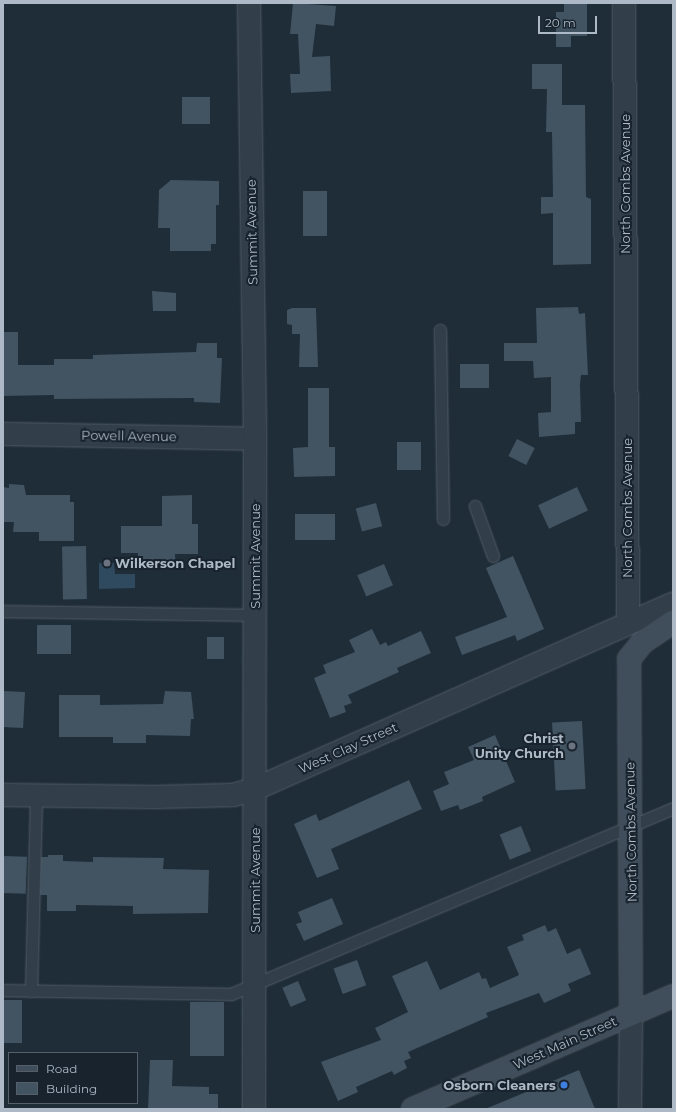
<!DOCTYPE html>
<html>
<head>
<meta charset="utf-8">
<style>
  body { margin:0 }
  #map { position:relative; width:676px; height:1112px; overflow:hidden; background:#1f2d38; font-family:Montserrat,sans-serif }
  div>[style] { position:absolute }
  .water>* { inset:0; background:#2f495f }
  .building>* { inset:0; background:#425361; transform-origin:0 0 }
  .roads { filter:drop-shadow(0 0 1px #505c67) drop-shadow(0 0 1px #505c67) }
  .service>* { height:11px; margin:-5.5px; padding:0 5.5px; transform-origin:5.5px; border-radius:5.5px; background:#323e49 }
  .minor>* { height:22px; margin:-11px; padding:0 11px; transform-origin:11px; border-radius:11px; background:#323e49 }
  .tertiary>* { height:22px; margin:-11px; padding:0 11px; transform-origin:11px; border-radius:11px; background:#323e49 }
  .secondary>* { height:22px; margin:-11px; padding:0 11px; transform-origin:11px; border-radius:11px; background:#404e5c }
  .dots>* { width:11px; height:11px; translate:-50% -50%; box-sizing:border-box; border:2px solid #18232d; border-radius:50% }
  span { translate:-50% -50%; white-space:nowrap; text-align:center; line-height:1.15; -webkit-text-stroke:4px #18232d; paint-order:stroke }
  .street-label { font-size:13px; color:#adb9c6 }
  .poi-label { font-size:13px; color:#adb9c6; font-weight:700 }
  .left { translate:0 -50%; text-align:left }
  .right { translate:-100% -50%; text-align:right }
  .frame { position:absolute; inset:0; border:4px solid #adb9c6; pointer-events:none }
  .legend { position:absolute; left:8px; top:1052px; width:130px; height:52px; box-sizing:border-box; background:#18232d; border:1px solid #545f6a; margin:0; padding:5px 7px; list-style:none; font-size:12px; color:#adb9c6 }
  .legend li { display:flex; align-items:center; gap:8px; height:20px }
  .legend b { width:20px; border:1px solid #545f6a }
  .scale { position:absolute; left:538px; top:16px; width:59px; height:18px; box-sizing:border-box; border:2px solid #adb9c6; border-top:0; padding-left:5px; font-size:12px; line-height:14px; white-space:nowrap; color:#adb9c6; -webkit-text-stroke:3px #18232d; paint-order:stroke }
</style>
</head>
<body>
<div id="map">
  <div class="water">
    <div style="clip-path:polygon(99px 563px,114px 563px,115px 574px,135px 574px,135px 588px,99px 589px)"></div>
  </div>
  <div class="building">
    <div style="clip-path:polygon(293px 3px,336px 6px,334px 26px,316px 24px,312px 57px,330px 56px,331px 91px,291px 93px,290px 74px,300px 74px,298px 34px,290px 34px)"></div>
    <div style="clip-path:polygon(564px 3px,587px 3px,587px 36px,571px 36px,571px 47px,556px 47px,556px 12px,564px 12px)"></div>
    <div style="clip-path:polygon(532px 64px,562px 64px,562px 105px,585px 105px,586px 197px,591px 199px,591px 264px,553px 265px,553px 213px,541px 214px,541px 197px,553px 197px,552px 132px,546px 132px,547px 89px,532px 89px)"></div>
    <div style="left:182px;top:97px;width:28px;height:27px"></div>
    <div style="clip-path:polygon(171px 180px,219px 181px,219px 205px,216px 205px,216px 244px,211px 244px,211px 251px,170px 251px,170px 228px,158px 228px,159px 190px)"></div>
    <div style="left:303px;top:191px;width:24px;height:45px"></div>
    <div style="clip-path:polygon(152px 291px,176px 293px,176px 311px,153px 311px)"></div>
    <div style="clip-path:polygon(578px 307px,579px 314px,585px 313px,588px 375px,581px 375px,580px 384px,581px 422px,575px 422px,575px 434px,539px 437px,538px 413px,551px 412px,551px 377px,534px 378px,533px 361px,504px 361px,504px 343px,537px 343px,536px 308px)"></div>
    <div style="clip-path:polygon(292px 308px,316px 308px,318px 367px,299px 367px,300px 334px,292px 334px,292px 325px,287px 324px,287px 310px)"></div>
    <div style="clip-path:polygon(3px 332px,18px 332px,18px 365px,54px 365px,54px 359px,93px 359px,93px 355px,196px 352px,197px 343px,217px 343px,217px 358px,222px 358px,220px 403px,194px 402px,194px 398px,54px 399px,54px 395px,3px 396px)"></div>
    <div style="left:460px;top:364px;width:29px;height:24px"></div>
    <div style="clip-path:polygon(308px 388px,329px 388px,329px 447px,335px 447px,335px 476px,294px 477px,293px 448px,308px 447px)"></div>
    <div style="left:517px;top:439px;width:20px;height:19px;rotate:27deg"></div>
    <div style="left:397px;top:442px;width:24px;height:28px"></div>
    <div style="clip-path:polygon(9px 484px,24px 485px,26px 495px,70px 495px,70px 502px,74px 502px,74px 541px,39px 541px,39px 532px,13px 532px,14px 522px,3px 522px,3px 487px,9px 488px)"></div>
    <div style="left:577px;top:487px;width:26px;height:43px;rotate:65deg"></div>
    <div style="clip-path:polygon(192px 495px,192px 524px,198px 524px,198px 554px,175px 554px,176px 567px,138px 567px,138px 553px,121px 553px,121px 526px,162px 526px,162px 496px)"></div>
    <div style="left:376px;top:503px;width:24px;height:21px;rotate:75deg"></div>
    <div style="left:295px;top:514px;width:40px;height:26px"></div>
    <div style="left:86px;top:546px;width:53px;height:24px;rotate:89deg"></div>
    <div style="clip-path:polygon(513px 556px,544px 629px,517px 641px,515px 635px,462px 655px,455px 637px,507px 617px,486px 568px)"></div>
    <div style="left:384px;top:564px;width:23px;height:29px;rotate:67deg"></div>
    <div style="left:37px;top:625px;width:34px;height:29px"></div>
    <div style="clip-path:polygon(372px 629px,380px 645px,386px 642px,388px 646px,421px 631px,431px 653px,397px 668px,399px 672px,348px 695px,352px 703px,344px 706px,346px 712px,330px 718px,314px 678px,326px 673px,323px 665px,355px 652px,349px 640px)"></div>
    <div style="left:207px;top:637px;width:17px;height:22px"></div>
    <div style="left:4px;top:691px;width:21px;height:36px;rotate:3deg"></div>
    <div style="clip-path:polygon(165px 691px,191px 692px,194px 719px,191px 719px,190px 736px,146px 735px,146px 743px,113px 743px,113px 737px,59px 737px,59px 695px,100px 695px,100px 705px,163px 704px)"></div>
    <div style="left:582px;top:721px;width:68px;height:30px;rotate:87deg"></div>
    <div style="clip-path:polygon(495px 735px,515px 782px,482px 797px,483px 801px,460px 810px,458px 805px,441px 811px,433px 791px,449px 784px,444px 772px,474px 760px,468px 747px)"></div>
    <div style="clip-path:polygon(409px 780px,422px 809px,331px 849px,339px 869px,317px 878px,294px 824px,316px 814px,319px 821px)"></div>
    <div style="left:521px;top:826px;width:27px;height:23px;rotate:68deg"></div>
    <div style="clip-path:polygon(48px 855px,63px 855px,63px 861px,93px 862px,93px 857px,164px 858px,163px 869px,209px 870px,208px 913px,133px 914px,133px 906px,76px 905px,76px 911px,47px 911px,47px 895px,40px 895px,41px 857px,48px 857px)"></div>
    <div style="left:3px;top:856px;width:24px;height:37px;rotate:2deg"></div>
    <div style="clip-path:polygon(332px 898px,343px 924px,304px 941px,296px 924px,302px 922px,298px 912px)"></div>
    <div style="clip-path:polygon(545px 925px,548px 932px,556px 928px,567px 954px,580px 948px,591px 974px,568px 984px,571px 991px,544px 1003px,539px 993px,486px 1013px,488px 1017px,408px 1052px,411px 1058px,404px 1061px,407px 1068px,394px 1075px,392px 1071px,356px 1087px,358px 1092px,338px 1101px,321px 1062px,381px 1040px,375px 1028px,408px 1012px,392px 976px,427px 961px,440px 990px,479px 972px,482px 979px,486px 978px,490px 988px,519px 975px,507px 947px,524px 940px,522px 935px)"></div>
    <div style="left:357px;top:960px;width:27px;height:25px;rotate:70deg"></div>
    <div style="left:298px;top:981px;width:21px;height:17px;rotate:67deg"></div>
    <div style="left:3px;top:1000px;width:19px;height:43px"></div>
    <div style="left:190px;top:1002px;width:34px;height:54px"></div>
    <div style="clip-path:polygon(150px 1060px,173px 1060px,172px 1086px,209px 1087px,209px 1094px,218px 1094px,218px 1109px,148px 1109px)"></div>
    <div style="clip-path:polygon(579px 1070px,595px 1109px,485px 1109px)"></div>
  </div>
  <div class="roads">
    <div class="service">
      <div style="left:440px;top:330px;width:189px;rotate:89.1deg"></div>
      <div style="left:475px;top:506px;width:53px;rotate:70.2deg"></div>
      <div style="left:3px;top:611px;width:252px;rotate:0.9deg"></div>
      <div style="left:3px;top:990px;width:228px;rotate:1deg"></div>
      <div style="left:231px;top:994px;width:480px;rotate:-22.8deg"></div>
      <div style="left:31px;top:991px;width:196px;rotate:-88.5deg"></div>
    </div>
    <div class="minor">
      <div style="left:624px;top:3px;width:620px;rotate:89.63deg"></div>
      <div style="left:3px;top:434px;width:252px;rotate:1.1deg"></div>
      <div style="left:3px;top:795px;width:152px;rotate:0.8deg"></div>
      <div style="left:155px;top:797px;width:78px;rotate:-1.5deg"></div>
      <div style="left:233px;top:795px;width:23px;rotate:-15deg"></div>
      <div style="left:630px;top:1109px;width:95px;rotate:-89.4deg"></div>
    </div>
    <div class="tertiary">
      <div style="left:249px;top:3px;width:436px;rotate:89.2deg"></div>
      <div style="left:255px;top:439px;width:670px;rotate:90.09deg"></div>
      <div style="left:255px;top:789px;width:457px;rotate:-23.9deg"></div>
    </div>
    <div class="secondary">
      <div style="left:631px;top:1014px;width:355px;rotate:-90.3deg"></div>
      <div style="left:629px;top:659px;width:22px;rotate:-51deg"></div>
      <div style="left:643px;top:642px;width:36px;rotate:-34deg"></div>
      <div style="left:413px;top:1109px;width:283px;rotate:-23.5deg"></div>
    </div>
  </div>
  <div class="dots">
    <div style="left:107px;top:563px;background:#6b7280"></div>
    <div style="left:572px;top:746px;background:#6b7280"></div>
    <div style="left:564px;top:1085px;background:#3f7fe0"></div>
  </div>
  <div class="street-label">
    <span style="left:625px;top:184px;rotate:-90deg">North Combs Avenue</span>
    <span style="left:252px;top:232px;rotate:-91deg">Summit Avenue</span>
    <span style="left:129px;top:436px;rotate:1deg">Powell Avenue</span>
    <span style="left:627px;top:508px;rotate:-90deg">North Combs Avenue</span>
    <span style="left:255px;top:556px;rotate:-90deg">Summit Avenue</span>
    <span style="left:348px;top:748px;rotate:-24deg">West Clay Street</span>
    <span style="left:631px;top:832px;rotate:-91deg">North Combs Avenue</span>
    <span style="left:255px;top:880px;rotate:-90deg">Summit Avenue</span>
    <span style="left:565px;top:1043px;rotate:-24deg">West Main Street</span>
  </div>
  <div class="poi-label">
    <span class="left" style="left:115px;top:563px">Wilkerson Chapel</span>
    <span class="right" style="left:564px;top:746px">Christ<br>Unity Church</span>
    <span class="right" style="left:556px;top:1085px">Osborn Cleaners</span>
  </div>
  <div class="frame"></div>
  <ul class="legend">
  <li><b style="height:5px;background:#404e5c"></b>Road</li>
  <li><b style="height:11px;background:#425361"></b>Building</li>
  </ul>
  <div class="scale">20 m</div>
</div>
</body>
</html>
